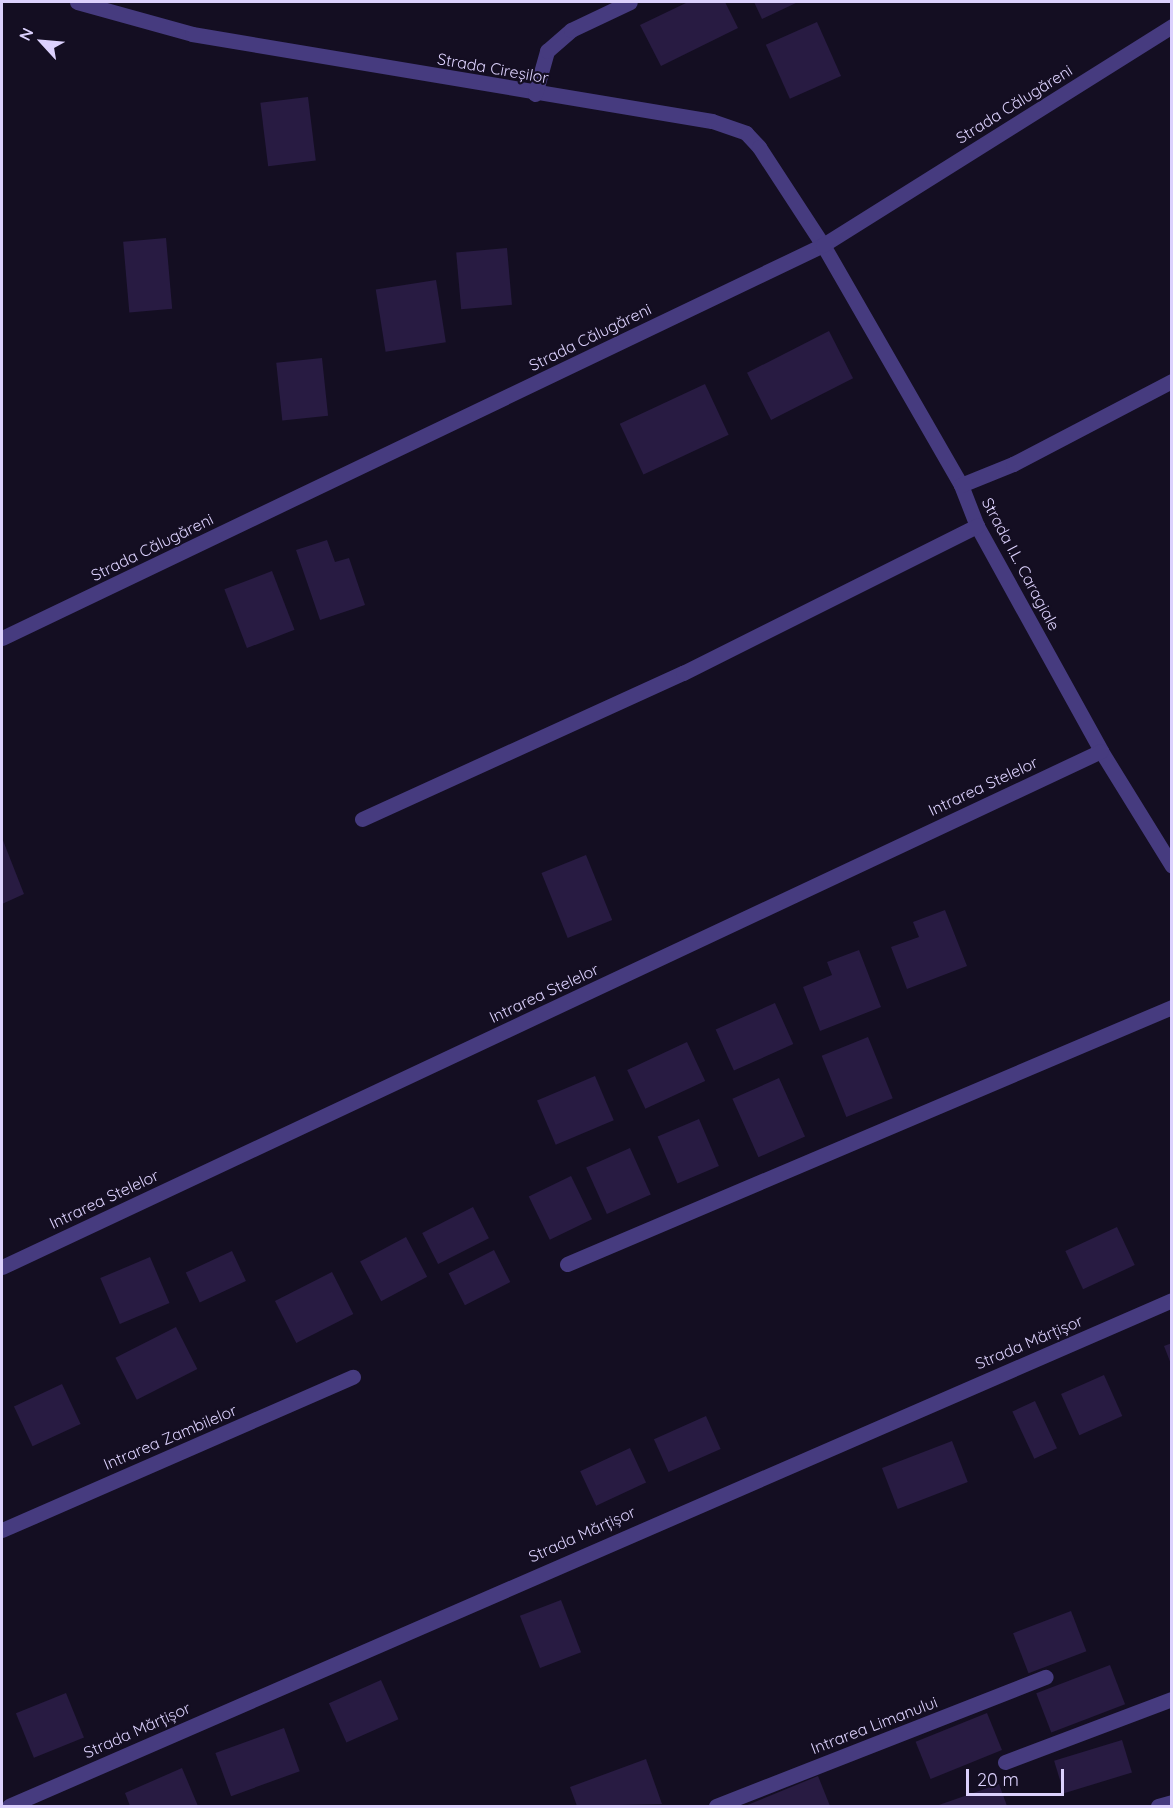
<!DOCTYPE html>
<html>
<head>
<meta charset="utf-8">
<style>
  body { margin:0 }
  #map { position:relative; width:1173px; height:1808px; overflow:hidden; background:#140e22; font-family:Quicksand,sans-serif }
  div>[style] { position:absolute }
  .building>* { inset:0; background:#281b42; transform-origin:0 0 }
  .street>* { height:15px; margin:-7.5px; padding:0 7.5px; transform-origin:7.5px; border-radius:7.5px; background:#463b7f }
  span { translate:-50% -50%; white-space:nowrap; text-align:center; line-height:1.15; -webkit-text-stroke:4.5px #140e22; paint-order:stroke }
  .street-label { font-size:16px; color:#dcd1fd }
  .frame { position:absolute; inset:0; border:3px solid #dcd1fd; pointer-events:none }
  .north { position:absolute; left:12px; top:12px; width:60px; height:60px; -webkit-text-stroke:4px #140e22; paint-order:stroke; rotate:296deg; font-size:16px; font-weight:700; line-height:24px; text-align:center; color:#dcd1fd }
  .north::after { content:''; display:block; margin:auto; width:21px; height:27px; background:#dcd1fd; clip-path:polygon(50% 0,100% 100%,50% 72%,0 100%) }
  .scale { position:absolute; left:966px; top:1769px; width:98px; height:27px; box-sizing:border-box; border:3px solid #dcd1fd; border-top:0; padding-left:8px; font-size:18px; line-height:21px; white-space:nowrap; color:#dcd1fd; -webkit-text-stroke:4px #140e22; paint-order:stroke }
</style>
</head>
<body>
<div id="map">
  <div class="building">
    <div style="clip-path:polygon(688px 2px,725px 2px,738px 28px,661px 66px,640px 25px)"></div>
    <div style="clip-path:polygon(754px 2px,798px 2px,762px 19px)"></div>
    <div style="left:817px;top:22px;width:59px;height:56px;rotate:66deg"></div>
    <div style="left:308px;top:97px;width:64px;height:48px;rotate:83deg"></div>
    <div style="left:166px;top:238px;width:71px;height:43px;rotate:85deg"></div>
    <div style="left:507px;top:248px;width:57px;height:51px;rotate:85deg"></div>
    <div style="left:436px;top:280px;width:63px;height:61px;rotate:81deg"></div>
    <div style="left:829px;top:331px;width:53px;height:92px;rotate:63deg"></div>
    <div style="left:322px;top:358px;width:58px;height:46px;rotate:84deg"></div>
    <div style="left:705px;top:384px;width:56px;height:94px;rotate:65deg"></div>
    <div style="clip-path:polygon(327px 540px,335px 562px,349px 558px,365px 605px,320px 620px,296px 550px)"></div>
    <div style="left:272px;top:571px;width:63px;height:51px;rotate:69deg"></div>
    <div style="clip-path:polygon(2px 838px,24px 894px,2px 904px)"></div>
    <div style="left:586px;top:855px;width:70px;height:48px;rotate:68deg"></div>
    <div style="clip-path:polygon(945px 910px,967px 966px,907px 989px,891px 947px,919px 937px,913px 922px)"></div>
    <div style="clip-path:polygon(859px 950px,881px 1007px,820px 1031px,803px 987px,832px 975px,827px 962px)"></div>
    <div style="left:775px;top:1003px;width:45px;height:65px;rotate:66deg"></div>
    <div style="left:868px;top:1037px;width:66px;height:50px;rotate:68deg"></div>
    <div style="left:687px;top:1042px;width:43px;height:66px;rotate:65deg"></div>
    <div style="left:595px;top:1076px;width:48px;height:63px;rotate:67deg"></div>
    <div style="left:779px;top:1078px;width:64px;height:51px;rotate:66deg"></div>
    <div style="left:699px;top:1119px;width:51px;height:45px;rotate:67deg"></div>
    <div style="left:630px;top:1148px;width:51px;height:48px;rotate:66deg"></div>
    <div style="left:571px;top:1176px;width:48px;height:47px;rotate:64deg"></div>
    <div style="left:473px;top:1207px;width:35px;height:57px;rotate:63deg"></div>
    <div style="left:1117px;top:1227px;width:42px;height:57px;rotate:65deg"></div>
    <div style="left:406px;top:1237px;width:45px;height:52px;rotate:62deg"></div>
    <div style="left:494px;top:1250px;width:36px;height:51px;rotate:63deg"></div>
    <div style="left:232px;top:1251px;width:33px;height:51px;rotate:65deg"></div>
    <div style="left:150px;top:1257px;width:50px;height:54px;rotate:67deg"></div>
    <div style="left:332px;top:1272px;width:47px;height:64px;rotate:63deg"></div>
    <div style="left:176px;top:1327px;width:47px;height:68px;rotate:63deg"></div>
    <div style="clip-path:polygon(1172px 1343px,1172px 1364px,1171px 1364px,1164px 1346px)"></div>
    <div style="left:1104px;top:1375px;width:45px;height:47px;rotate:66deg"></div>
    <div style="left:62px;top:1384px;width:44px;height:53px;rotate:65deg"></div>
    <div style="left:1035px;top:1401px;width:52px;height:25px;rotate:65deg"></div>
    <div style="left:706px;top:1416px;width:36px;height:57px;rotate:66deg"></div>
    <div style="left:952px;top:1441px;width:44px;height:75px;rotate:69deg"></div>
    <div style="left:630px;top:1448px;width:38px;height:55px;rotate:65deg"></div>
    <div style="left:561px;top:1600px;width:56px;height:44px;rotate:69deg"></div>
    <div style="left:1071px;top:1611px;width:43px;height:62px;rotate:69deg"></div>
    <div style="left:1110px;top:1665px;width:42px;height:79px;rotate:69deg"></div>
    <div style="left:381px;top:1680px;width:43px;height:57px;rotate:66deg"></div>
    <div style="left:66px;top:1693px;width:48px;height:54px;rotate:68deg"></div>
    <div style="left:987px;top:1713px;width:40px;height:77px;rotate:68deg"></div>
    <div style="left:284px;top:1728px;width:46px;height:73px;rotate:70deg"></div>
    <div style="left:1122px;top:1740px;width:34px;height:71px;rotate:73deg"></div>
    <div style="clip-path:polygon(646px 1759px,662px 1804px,577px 1806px,570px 1787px)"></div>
    <div style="clip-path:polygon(182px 1768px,198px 1806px,130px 1806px,125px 1793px)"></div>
    <div style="clip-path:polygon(818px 1776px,830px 1806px,745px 1806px)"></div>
    <div style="clip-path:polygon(999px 1784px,1007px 1806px,936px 1806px)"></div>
  </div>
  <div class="street">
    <div style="left:77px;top:2px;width:119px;rotate:15.5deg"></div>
    <div style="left:192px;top:34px;width:527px;rotate:9.5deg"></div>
    <div style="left:712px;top:121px;width:36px;rotate:19deg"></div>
    <div style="left:746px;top:133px;width:19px;rotate:47deg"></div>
    <div style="left:759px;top:147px;width:117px;rotate:56.9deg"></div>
    <div style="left:823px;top:245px;width:277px;rotate:60.1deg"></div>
    <div style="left:961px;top:485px;width:44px;rotate:68.7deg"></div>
    <div style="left:977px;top:526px;width:257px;rotate:61.1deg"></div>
    <div style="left:1101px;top:751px;width:135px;rotate:58.3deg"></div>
    <div style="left:535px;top:94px;width:45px;rotate:-74.4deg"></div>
    <div style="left:547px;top:51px;width:32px;rotate:-41deg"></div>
    <div style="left:571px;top:30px;width:65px;rotate:-25.4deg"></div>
    <div style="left:961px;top:485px;width:56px;rotate:-22deg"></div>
    <div style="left:1013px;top:464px;width:179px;rotate:-27.6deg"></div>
    <div style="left:2px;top:638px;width:910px;rotate:-25.58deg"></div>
    <div style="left:823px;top:245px;width:412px;rotate:-32.1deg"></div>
    <div style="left:362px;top:819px;width:353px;rotate:-24.5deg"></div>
    <div style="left:683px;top:673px;width:329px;rotate:-26.6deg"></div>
    <div style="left:567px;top:1264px;width:657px;rotate:-23.02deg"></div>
    <div style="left:2px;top:1267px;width:1214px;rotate:-25.15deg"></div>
    <div style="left:2px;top:1530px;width:383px;rotate:-23.6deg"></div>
    <div style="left:1005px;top:1762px;width:178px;rotate:-20.7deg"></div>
    <div style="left:9px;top:1806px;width:1268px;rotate:-23.51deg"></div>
    <div style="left:716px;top:1806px;width:354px;rotate:-21.4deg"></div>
    <div style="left:1158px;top:1806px;width:15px;rotate:-16deg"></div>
  </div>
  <div class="street-label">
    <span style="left:493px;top:68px;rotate:10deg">Strada Cireșilor</span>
    <span style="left:1014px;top:104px;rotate:-32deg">Strada Călugăreni</span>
    <span style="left:590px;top:337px;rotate:-26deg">Strada Călugăreni</span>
    <span style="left:152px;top:547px;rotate:-26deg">Strada Călugăreni</span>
    <span style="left:1021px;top:564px;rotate:62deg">Strada I.L. Caragiale</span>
    <span style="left:983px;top:786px;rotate:-25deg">Intrarea Stelelor</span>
    <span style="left:544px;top:993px;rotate:-25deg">Intrarea Stelelor</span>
    <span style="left:104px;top:1199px;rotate:-25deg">Intrarea Stelelor</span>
    <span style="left:1029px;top:1342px;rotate:-23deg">Strada Mărțișor</span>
    <span style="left:170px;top:1437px;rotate:-23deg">Intrarea Zambilelor</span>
    <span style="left:582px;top:1534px;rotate:-24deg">Strada Mărțișor</span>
    <span style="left:874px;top:1725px;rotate:-21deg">Intrarea Limanului</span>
    <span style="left:137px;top:1730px;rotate:-24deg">Strada Mărțișor</span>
  </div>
  <div class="frame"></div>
  <div class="north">N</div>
  <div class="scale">20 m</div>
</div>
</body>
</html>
